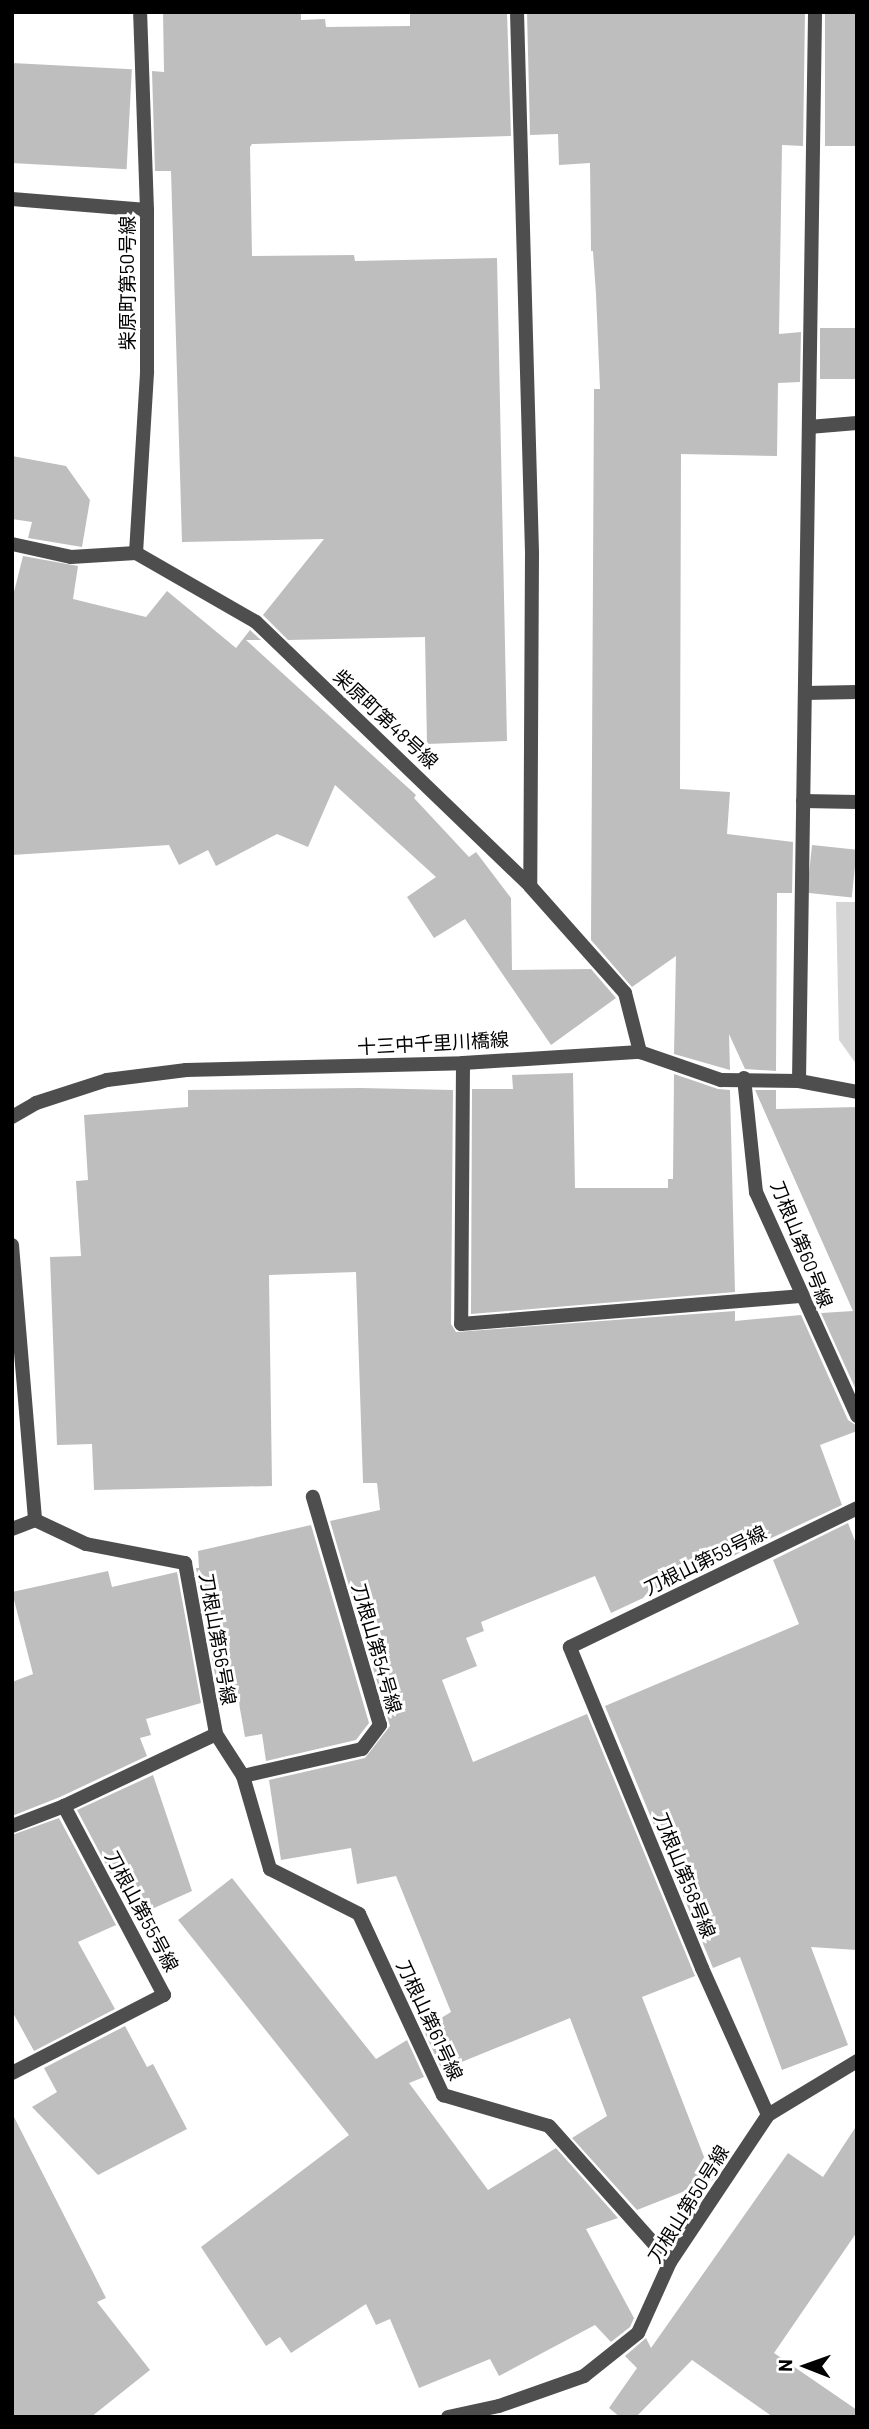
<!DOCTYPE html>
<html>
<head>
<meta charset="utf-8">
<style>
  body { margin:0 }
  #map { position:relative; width:869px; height:2429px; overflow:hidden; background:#fff; font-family:Barlow,"Noto Sans JP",sans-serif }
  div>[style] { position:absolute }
  .green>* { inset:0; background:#d5d5d5 }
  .building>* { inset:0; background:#bebebe; transform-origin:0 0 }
  .street>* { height:14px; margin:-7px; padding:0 7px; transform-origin:7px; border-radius:7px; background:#4e4e4e }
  span { translate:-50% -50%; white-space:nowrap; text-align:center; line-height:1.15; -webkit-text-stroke:6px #fff; paint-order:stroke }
  .street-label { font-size:19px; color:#000 }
  .frame { position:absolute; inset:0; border:14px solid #000; pointer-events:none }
  .north { position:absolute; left:771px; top:2331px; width:70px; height:70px; -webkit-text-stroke:5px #fff; paint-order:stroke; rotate:271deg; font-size:19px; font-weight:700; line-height:28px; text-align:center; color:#000 }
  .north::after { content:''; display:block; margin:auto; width:24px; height:32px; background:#000; clip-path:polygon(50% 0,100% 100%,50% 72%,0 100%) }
</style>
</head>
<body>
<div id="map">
  <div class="green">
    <div style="clip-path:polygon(836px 902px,857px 902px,857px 1065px,839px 1040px)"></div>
  </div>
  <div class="building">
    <div style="clip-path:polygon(163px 12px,301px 12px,301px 20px,325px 19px,326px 27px,410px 26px,410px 12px,507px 12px,511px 136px,252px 144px,250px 147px,252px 256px,354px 255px,355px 261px,497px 258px,507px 741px,427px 744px,425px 637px,288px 640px,263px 615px,324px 539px,182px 542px,171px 171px,155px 171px,152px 71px,164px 72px)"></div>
    <div style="clip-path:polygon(527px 12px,805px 12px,803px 146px,782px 145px,779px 334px,801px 332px,800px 382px,778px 383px,777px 456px,681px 454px,680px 789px,730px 792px,727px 834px,793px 842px,792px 893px,777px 893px,776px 1071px,745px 1069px,729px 1034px,730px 1070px,674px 1054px,676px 956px,632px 987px,591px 940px,594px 389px,600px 389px,596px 294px,593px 251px,591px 251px,590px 163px,559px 165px,558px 134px,530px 135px)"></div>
    <div style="left:825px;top:12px;width:32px;height:134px"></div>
    <div style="left:12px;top:63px;width:120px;height:100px;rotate:3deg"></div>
    <div style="left:857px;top:328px;width:51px;height:37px;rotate:90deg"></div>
    <div style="clip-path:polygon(12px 456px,66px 466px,90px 500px,82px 547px,28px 538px,32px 522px,12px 519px)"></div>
    <div style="clip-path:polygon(23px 556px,78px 566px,73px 599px,146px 617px,167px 591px,236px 648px,250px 630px,261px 640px,246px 640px,416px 795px,414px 798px,469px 857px,476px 852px,511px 898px,512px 970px,591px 969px,616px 998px,551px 1045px,465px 919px,434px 938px,407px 897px,436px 877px,335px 785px,308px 847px,277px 834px,216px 866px,208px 850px,179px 865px,169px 845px,12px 855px,12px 600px)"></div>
    <div style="left:812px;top:845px;width:45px;height:48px;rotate:6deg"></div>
    <div style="clip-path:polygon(573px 1073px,575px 1188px,668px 1188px,668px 1179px,673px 1179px,674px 1074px,718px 1089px,730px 1090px,735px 1292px,471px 1314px,472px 1089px,513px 1089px,512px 1075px)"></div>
    <div style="clip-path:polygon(360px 1088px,453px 1090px,451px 1324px,456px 1332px,735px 1311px,735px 1321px,801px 1315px,848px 1420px,857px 1426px,857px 1431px,820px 1445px,842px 1505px,611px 1613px,595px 1576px,481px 1622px,484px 1631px,466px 1638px,477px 1666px,442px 1680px,473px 1762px,587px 1714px,695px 1976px,642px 1997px,713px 2180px,637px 2210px,572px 2138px,607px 2116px,570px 2018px,442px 2070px,423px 2029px,451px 2012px,396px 1876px,357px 1884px,351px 1848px,281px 1860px,269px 1780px,365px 1758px,390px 1726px,330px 1521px,380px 1510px,377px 1483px,363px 1483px,356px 1272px,269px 1275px,272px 1486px,94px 1490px,92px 1444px,57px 1445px,50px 1257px,81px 1256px,76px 1181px,88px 1180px,84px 1115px,188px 1107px,188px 1090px)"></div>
    <div style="clip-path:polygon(755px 1090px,776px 1090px,776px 1109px,857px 1107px,857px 1392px,821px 1313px,853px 1311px)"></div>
    <div style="clip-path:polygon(848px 1523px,857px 1546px,857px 1950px,811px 1947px,848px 2045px,782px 2070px,740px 1957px,713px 1968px,605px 1706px,799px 1624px,773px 1560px)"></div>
    <div style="clip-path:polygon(311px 1525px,369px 1723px,356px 1740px,266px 1761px,262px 1734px,245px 1737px,237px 1692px,219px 1697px,196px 1568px,199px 1568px,198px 1551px)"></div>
    <div style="clip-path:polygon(108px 1571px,112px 1587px,177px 1572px,201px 1703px,146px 1719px,151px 1735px,140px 1738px,147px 1756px,60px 1797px,12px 1816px,12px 1682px,33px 1674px,12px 1592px)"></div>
    <div style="clip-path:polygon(153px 1775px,192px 1891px,134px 1917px,77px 1810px)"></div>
    <div style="clip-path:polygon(59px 1818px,116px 1925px,78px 1942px,115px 2009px,34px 2051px,12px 2011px,12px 1835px)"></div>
    <div style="clip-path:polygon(232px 1878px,376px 2059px,407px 2040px,424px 2077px,409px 2083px,488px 2190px,556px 2148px,618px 2218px,586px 2229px,634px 2318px,630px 2327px,611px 2342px,595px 2325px,499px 2376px,490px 2359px,419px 2388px,390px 2319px,376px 2325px,366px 2304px,291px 2353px,280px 2337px,266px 2346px,201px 2247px,349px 2135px,178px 1920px)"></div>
    <div style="clip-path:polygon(125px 2026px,147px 2067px,153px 2064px,187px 2129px,98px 2175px,32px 2107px,57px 2092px,44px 2068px)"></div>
    <div style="clip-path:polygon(12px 2113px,106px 2298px,97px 2302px,150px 2370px,91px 2417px,12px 2417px)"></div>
    <div style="clip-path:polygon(857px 2125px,857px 2232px,774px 2353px,857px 2410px,857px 2417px,773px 2417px,692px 2360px,636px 2417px,620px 2417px,609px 2408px,637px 2368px,625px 2356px,646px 2338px,651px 2348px,788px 2153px,823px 2177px)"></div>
  </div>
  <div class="street">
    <div style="left:517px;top:12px;width:541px;rotate:88.41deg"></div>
    <div style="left:532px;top:553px;width:333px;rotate:90.3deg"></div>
    <div style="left:12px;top:199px;width:135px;rotate:4.7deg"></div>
    <div style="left:809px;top:427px;width:48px;rotate:-4.8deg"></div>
    <div style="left:12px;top:544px;width:60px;rotate:12.4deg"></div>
    <div style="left:71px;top:557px;width:65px;rotate:-3.5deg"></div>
    <div style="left:136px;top:553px;width:138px;rotate:29.9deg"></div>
    <div style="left:256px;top:622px;width:380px;rotate:43.9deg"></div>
    <div style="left:530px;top:886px;width:143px;rotate:48.4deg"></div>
    <div style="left:625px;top:993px;width:61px;rotate:75.7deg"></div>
    <div style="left:136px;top:553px;width:182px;rotate:-86.5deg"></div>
    <div style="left:147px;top:371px;width:161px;rotate:-90deg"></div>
    <div style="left:147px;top:210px;width:198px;rotate:-92deg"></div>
    <div style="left:805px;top:693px;width:52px;rotate:-1.1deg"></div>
    <div style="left:803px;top:801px;width:54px;rotate:1.1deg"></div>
    <div style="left:463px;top:1063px;width:261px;rotate:90.4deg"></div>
    <div style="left:461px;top:1324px;width:340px;rotate:-4.7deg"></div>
    <div style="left:744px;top:1078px;width:115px;rotate:84deg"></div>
    <div style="left:756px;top:1192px;width:246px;rotate:65.7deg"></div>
    <div style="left:799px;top:1081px;width:1069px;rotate:-89.14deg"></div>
    <div style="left:12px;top:1117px;width:28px;rotate:-30deg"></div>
    <div style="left:36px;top:1103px;width:75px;rotate:-17.9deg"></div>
    <div style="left:107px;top:1080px;width:80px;rotate:-7.2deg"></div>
    <div style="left:186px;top:1070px;width:277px;rotate:-1.4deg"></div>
    <div style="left:463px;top:1063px;width:177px;rotate:-3.6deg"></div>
    <div style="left:640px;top:1052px;width:86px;rotate:19.1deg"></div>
    <div style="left:721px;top:1080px;width:78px;rotate:0.7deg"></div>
    <div style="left:799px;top:1081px;width:59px;rotate:10.7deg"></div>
    <div style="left:12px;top:1245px;width:276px;rotate:85.2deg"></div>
    <div style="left:12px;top:1529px;width:25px;rotate:-21deg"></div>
    <div style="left:35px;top:1520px;width:56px;rotate:25.2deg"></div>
    <div style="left:86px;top:1544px;width:101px;rotate:10.9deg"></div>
    <div style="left:185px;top:1563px;width:174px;rotate:79.7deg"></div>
    <div style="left:243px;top:1776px;width:97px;rotate:73.8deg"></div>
    <div style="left:270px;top:1869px;width:100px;rotate:26.8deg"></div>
    <div style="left:359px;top:1914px;width:200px;rotate:65.1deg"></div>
    <div style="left:443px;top:2095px;width:110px;rotate:16.3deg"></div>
    <div style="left:549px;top:2126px;width:182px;rotate:48.3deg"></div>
    <div style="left:12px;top:1826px;width:56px;rotate:-21deg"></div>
    <div style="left:64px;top:1806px;width:168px;rotate:-25.3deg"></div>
    <div style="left:216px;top:1734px;width:50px;rotate:57.3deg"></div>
    <div style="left:243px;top:1776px;width:122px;rotate:-12.8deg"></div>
    <div style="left:362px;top:1749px;width:30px;rotate:-53deg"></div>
    <div style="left:380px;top:1725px;width:238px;rotate:-106.4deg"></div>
    <div style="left:12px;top:2073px;width:171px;rotate:-27.2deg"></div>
    <div style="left:164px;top:1995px;width:214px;rotate:-117.9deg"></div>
    <div style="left:768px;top:2115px;width:161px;rotate:-114.2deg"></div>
    <div style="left:702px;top:1968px;width:347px;rotate:-112.4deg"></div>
    <div style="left:570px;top:1647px;width:319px;rotate:-25.8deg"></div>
    <div style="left:448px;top:2417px;width:52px;rotate:-12.2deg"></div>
    <div style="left:499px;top:2406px;width:90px;rotate:-19.4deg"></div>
    <div style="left:584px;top:2376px;width:69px;rotate:-38.5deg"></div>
    <div style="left:638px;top:2333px;width:78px;rotate:-65.7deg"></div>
    <div style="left:670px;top:2262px;width:177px;rotate:-56.3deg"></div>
    <div style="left:768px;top:2115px;width:104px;rotate:-31.2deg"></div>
  </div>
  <div class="street-label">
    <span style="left:127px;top:283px;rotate:-90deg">柴原町第50号線</span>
    <span style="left:386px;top:719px;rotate:43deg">柴原町第48号線</span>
    <span style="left:433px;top:1043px;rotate:-3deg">十三中千里川橋線</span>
    <span style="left:802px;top:1244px;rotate:68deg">刀根山第60号線</span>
    <span style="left:705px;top:1560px;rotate:-26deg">刀根山第59号線</span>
    <span style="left:218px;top:1639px;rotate:80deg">刀根山第56号線</span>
    <span style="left:377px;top:1648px;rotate:74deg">刀根山第54号線</span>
    <span style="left:685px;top:1875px;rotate:68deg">刀根山第58号線</span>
    <span style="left:142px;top:1911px;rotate:62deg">刀根山第55号線</span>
    <span style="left:430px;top:2020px;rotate:65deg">刀根山第61号線</span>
    <span style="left:688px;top:2204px;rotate:-58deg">刀根山第50号線</span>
  </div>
  <div class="frame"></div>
  <div class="north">N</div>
</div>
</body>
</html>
